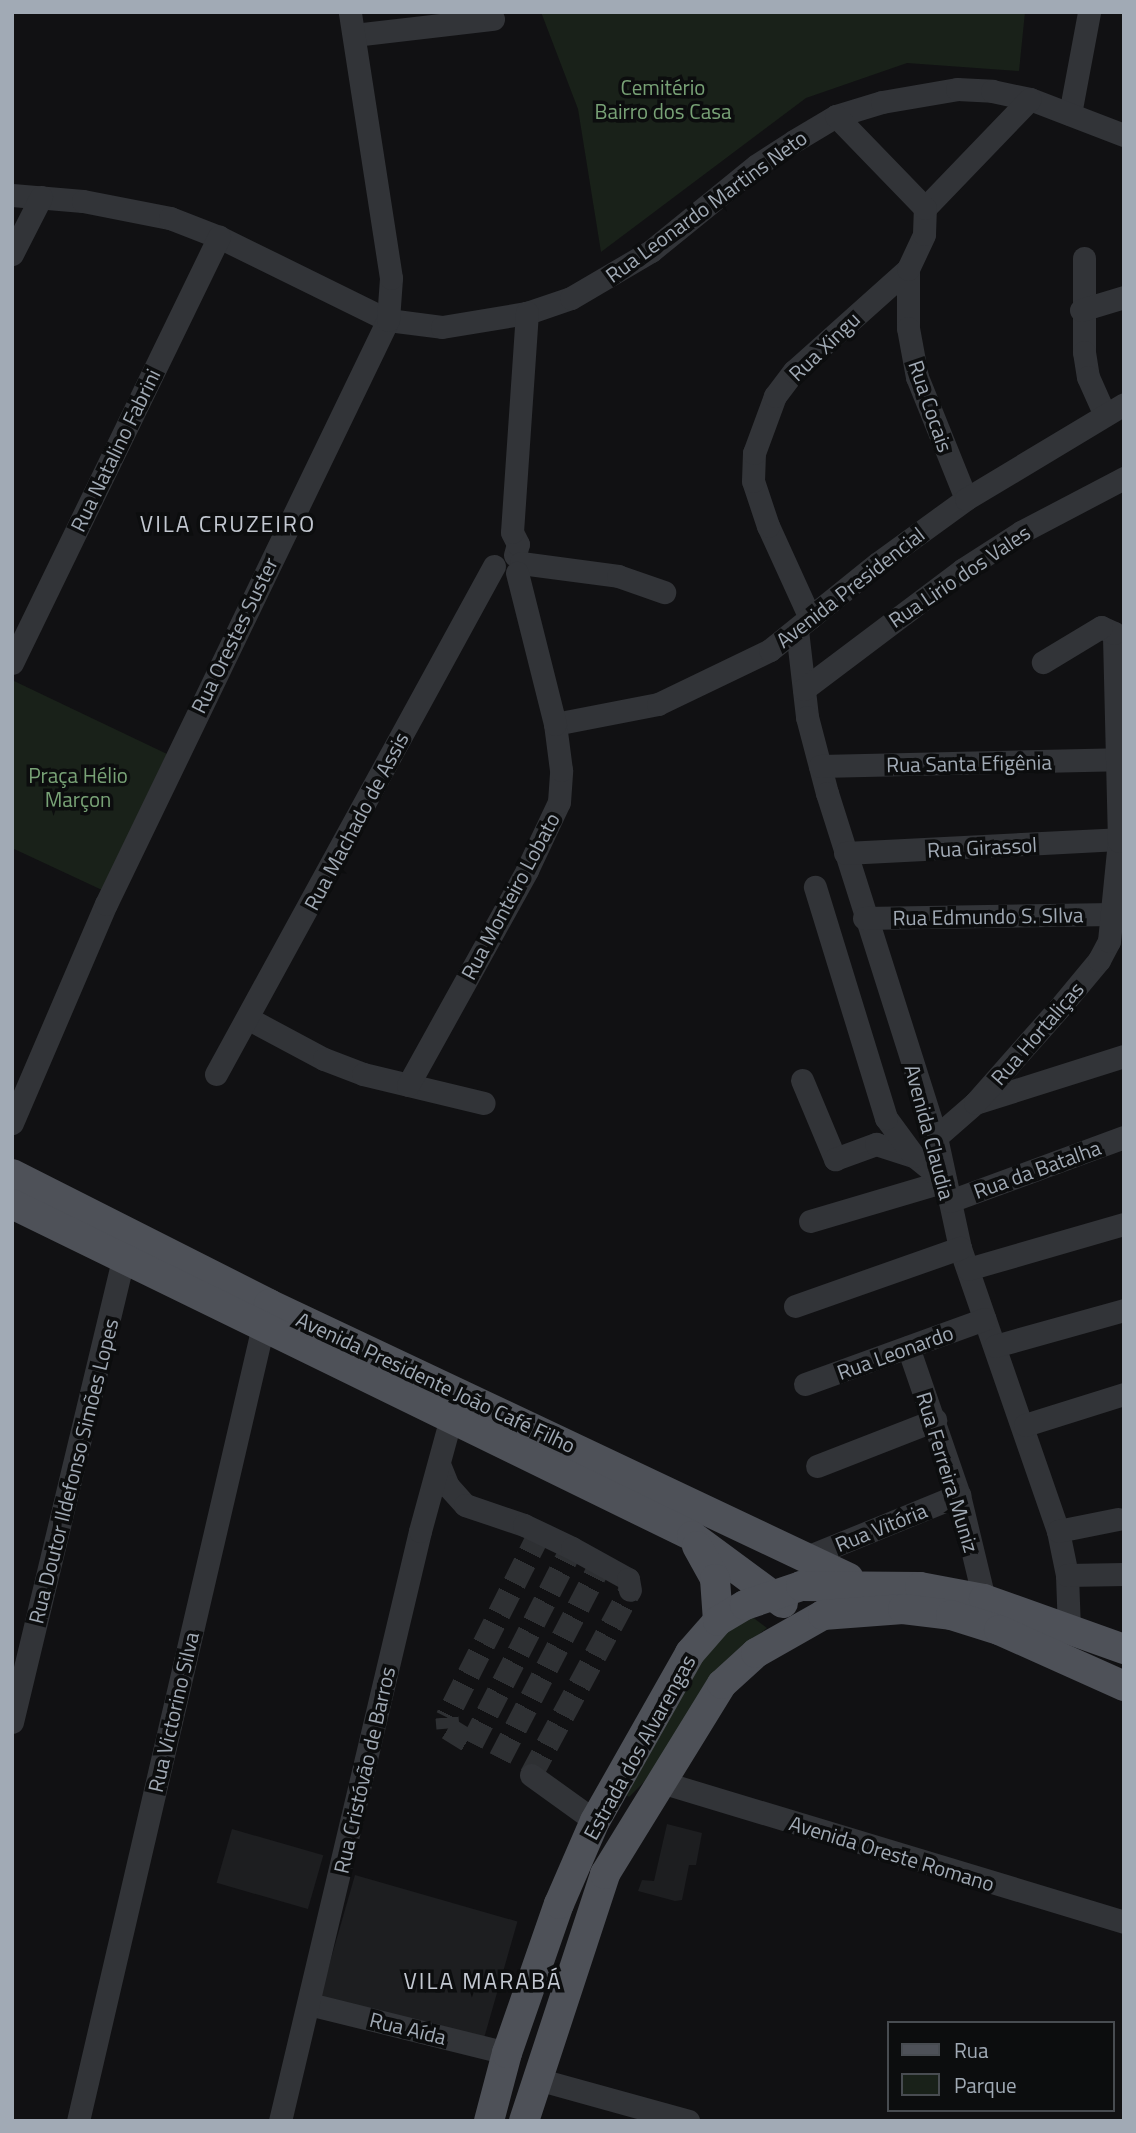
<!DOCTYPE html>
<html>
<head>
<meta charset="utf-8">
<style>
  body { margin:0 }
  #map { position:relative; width:1136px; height:2133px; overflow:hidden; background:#111113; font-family:"Titillium Web",sans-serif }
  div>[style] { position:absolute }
  .built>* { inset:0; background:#1d1e20; transform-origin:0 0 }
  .green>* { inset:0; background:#192119 }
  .minor-tunnel>* { height:23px; margin-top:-11.5px; transform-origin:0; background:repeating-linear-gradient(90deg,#2e3033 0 23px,transparent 0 34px) }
  .minor>* { height:23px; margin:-11.5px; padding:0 11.5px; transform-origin:11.5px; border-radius:11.5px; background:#323438 }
  .major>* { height:30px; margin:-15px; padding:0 15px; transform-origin:15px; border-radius:15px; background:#4e5158 }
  span { translate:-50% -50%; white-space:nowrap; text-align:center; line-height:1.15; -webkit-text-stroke:7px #0c0d0e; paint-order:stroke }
  .park-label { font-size:21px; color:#78a276 }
  .street-label { font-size:21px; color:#a1aab5 }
  .neighbourhood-label { font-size:23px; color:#c3c8d1; letter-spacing:2px }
  .frame { position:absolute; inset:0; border:14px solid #a1aab5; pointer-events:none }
  .legend { position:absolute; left:887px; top:2021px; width:228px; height:91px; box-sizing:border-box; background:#0c0d0e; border:2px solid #484c51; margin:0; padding:9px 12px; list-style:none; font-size:21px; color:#a1aab5 }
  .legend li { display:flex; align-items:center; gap:14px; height:35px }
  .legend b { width:35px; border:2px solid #484c51 }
</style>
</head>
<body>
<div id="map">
  <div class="built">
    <div style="clip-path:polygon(667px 1824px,702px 1833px,696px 1865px,689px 1865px,682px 1900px,675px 1901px,638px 1891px,642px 1880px,654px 1881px)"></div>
    <div style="left:232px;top:1829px;width:95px;height:56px;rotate:16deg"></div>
    <div style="left:355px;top:1875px;width:169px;height:126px;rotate:16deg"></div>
  </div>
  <div class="green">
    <div style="clip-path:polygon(541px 12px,1025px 12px,1019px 71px,907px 63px,806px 98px,601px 252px,578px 109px)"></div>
    <div style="clip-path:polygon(14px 681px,167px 754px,102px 890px,12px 848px)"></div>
    <div style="clip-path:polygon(747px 1613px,767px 1628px,732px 1655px,710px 1682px,644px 1782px,629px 1797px,623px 1793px,706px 1643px)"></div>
  </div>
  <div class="minor-tunnel">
    <div style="left:540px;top:1532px;width:207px;rotate:116.7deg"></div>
    <div style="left:447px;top:1717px;width:11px;rotate:85deg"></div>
    <div style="left:448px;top:1728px;width:28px;rotate:32deg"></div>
    <div style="left:472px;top:1743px;width:219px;rotate:-62.9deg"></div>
    <div style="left:500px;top:1758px;width:220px;rotate:-62.6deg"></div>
    <div style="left:531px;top:1775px;width:210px;rotate:-61.8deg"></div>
  </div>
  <div class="minor">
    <div style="left:354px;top:35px;width:140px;rotate:-6.6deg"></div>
    <div style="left:1070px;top:114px;width:104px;rotate:-79.4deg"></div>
    <div style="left:12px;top:195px;width:71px;rotate:4.8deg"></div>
    <div style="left:83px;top:201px;width:89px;rotate:11.1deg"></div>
    <div style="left:170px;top:218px;width:53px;rotate:21.2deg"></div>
    <div style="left:219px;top:237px;width:188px;rotate:26.2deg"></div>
    <div style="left:388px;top:320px;width:54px;rotate:7.4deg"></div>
    <div style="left:442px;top:327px;width:86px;rotate:-9.4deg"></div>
    <div style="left:527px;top:313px;width:46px;rotate:-18.8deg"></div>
    <div style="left:571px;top:298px;width:93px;rotate:-30.4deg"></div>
    <div style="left:651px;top:251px;width:136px;rotate:-39.1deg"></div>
    <div style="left:757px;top:165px;width:44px;rotate:-33deg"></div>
    <div style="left:794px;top:141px;width:49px;rotate:-30.8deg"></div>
    <div style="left:836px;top:116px;width:48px;rotate:-16.9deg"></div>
    <div style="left:882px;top:102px;width:76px;rotate:-9.8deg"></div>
    <div style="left:957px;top:89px;width:35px;rotate:3deg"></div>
    <div style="left:992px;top:91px;width:39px;rotate:12deg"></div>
    <div style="left:1030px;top:99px;width:101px;rotate:21deg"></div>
    <div style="left:925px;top:208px;width:151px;rotate:-46.1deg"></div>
    <div style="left:12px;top:254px;width:64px;rotate:-63deg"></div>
    <div style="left:1084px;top:258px;width:94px;rotate:90deg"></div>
    <div style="left:1084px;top:352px;width:25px;rotate:81deg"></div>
    <div style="left:1088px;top:377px;width:39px;rotate:66deg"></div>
    <div style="left:908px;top:269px;width:59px;rotate:90deg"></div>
    <div style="left:908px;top:328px;width:50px;rotate:79.6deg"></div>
    <div style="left:917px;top:377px;width:131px;rotate:68.1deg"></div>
    <div style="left:1081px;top:310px;width:45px;rotate:-16.8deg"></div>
    <div style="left:515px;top:555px;width:11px;rotate:-75deg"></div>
    <div style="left:518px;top:544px;width:13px;rotate:-117deg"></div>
    <div style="left:512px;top:532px;width:220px;rotate:-86.1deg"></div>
    <div style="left:521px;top:563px;width:98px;rotate:7.6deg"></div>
    <div style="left:618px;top:576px;width:49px;rotate:19.2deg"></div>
    <div style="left:810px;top:618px;width:101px;rotate:-114.5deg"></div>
    <div style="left:768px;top:526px;width:47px;rotate:-108.4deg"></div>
    <div style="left:753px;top:481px;width:28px;rotate:-88deg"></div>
    <div style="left:754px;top:453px;width:61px;rotate:-69.8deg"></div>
    <div style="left:775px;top:396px;width:31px;rotate:-53deg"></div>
    <div style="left:794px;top:371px;width:153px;rotate:-41.8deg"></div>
    <div style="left:908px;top:269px;width:38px;rotate:-65deg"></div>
    <div style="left:924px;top:234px;width:26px;rotate:-88deg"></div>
    <div style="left:925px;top:208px;width:128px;rotate:-134.1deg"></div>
    <div style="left:797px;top:630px;width:88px;rotate:83.4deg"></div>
    <div style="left:807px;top:717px;width:79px;rotate:75.3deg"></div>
    <div style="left:827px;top:793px;width:361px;rotate:72.4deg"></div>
    <div style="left:936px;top:1137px;width:114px;rotate:77.8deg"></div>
    <div style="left:960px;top:1248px;width:299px;rotate:70.9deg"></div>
    <div style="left:1058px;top:1531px;width:45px;rotate:78.4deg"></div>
    <div style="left:1067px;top:1575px;width:55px;rotate:87.9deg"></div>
    <div style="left:12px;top:663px;width:474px;rotate:-64.1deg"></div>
    <div style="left:804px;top:689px;width:198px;rotate:-37deg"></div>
    <div style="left:962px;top:570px;width:70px;rotate:-32.8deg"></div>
    <div style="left:1021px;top:532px;width:116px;rotate:-27.7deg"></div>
    <div style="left:555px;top:724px;width:105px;rotate:-11deg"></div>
    <div style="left:658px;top:704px;width:124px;rotate:-25.7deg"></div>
    <div style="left:770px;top:650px;width:139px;rotate:-38.9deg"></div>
    <div style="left:878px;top:563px;width:109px;rotate:-36deg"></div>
    <div style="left:966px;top:499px;width:184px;rotate:-31deg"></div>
    <div style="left:820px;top:766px;width:298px;rotate:-1.3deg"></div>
    <div style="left:845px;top:853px;width:279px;rotate:-2.9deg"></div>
    <div style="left:864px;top:918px;width:249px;rotate:-0.9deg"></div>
    <div style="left:249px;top:1019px;width:85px;rotate:28.1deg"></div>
    <div style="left:324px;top:1059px;width:42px;rotate:21deg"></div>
    <div style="left:363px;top:1074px;width:124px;rotate:13.5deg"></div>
    <div style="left:216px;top:1074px;width:579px;rotate:-61.31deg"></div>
    <div style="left:802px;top:1080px;width:86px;rotate:67.3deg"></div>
    <div style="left:835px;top:1159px;width:44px;rotate:-20.1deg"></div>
    <div style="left:876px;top:1144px;width:40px;rotate:18deg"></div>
    <div style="left:408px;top:1085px;width:246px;rotate:-61deg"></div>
    <div style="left:527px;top:870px;width:75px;rotate:-64.8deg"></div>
    <div style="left:559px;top:802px;width:32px;rotate:-86deg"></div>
    <div style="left:561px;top:770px;width:46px;rotate:-97.4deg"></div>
    <div style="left:555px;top:724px;width:156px;rotate:-104.1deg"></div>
    <div style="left:975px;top:1103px;width:156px;rotate:-17.5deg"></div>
    <div style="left:12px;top:1123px;width:238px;rotate:-66.8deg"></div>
    <div style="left:106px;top:904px;width:649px;rotate:-64.23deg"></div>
    <div style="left:388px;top:320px;width:42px;rotate:-85.9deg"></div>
    <div style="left:391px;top:278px;width:269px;rotate:-98.8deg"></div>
    <div style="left:936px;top:1137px;width:52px;rotate:-41.1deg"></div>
    <div style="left:975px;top:1103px;width:128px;rotate:-48.5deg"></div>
    <div style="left:1060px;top:1007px;width:61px;rotate:-50.3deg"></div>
    <div style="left:1099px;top:960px;width:21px;rotate:-62deg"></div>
    <div style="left:1109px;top:941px;width:100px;rotate:-84.3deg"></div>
    <div style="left:1119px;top:841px;width:208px;rotate:-91.4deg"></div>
    <div style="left:1114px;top:633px;width:14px;rotate:-155deg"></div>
    <div style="left:1101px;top:627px;width:68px;rotate:148.9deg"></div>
    <div style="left:950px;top:1201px;width:185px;rotate:-20.2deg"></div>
    <div style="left:810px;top:1221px;width:141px;rotate:-16.5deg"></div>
    <div style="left:945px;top:1181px;width:40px;rotate:-141deg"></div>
    <div style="left:914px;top:1156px;width:47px;rotate:-126.4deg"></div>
    <div style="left:886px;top:1118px;width:242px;rotate:-107.1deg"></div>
    <div style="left:968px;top:1269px;width:162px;rotate:-16.1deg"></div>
    <div style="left:795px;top:1306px;width:175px;rotate:-19.4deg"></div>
    <div style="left:995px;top:1346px;width:134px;rotate:-15.6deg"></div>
    <div style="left:908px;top:1347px;width:157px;rotate:71deg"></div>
    <div style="left:959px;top:1495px;width:107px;rotate:76.5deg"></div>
    <div style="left:805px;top:1384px;width:191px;rotate:-19.9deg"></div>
    <div style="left:1025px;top:1425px;width:104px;rotate:-17.4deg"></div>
    <div style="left:439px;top:1464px;width:24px;rotate:68deg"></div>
    <div style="left:448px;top:1486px;width:25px;rotate:48deg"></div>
    <div style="left:465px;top:1505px;width:62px;rotate:18.7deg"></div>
    <div style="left:524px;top:1525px;width:53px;rotate:25.6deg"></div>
    <div style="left:572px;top:1548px;width:64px;rotate:29deg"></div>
    <div style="left:628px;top:1579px;width:11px;rotate:80deg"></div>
    <div style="left:817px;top:1466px;width:127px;rotate:-21.3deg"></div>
    <div style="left:1058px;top:1531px;width:61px;rotate:-11.3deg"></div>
    <div style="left:802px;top:1559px;width:170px;rotate:-22.2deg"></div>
    <div style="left:1067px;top:1575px;width:57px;rotate:-1deg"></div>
    <div style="left:12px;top:1722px;width:475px;rotate:-76.5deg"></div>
    <div style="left:531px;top:1775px;width:79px;rotate:35.7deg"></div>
    <div style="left:661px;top:1782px;width:484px;rotate:16.8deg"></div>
    <div style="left:309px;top:2004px;width:204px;rotate:13.9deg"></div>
    <div style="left:537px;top:2079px;width:157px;rotate:15.5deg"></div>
    <div style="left:78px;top:2121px;width:830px;rotate:-76.9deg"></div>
    <div style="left:280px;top:2121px;width:606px;rotate:-76.65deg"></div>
    <div style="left:420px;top:1531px;width:133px;rotate:-74.7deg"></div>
  </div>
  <div class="major">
    <div style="left:12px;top:1174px;width:288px;rotate:26.8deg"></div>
    <div style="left:269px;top:1304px;width:641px;rotate:25.29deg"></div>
    <div style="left:12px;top:1204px;width:757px;rotate:26.02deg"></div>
    <div style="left:692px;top:1536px;width:113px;rotate:36.4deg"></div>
    <div style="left:697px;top:1546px;width:38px;rotate:61deg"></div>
    <div style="left:715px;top:1579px;width:42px;rotate:85.9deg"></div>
    <div style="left:489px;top:2121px;width:70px;rotate:-75.2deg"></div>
    <div style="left:507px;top:2053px;width:158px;rotate:-70.8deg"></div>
    <div style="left:559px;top:1904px;width:90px;rotate:-66.6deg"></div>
    <div style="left:595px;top:1821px;width:193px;rotate:-60.5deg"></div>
    <div style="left:690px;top:1653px;width:43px;rotate:-48.8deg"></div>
    <div style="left:718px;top:1621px;width:31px;rotate:-31deg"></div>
    <div style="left:745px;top:1605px;width:59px;rotate:-18.7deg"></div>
    <div style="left:801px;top:1586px;width:119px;rotate:0.5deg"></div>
    <div style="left:920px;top:1587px;width:65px;rotate:10.6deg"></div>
    <div style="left:984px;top:1599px;width:149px;rotate:19.7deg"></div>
    <div style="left:524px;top:2121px;width:260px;rotate:-71.8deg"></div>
    <div style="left:605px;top:1874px;width:223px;rotate:-58.4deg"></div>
    <div style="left:722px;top:1684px;width:46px;rotate:-42.4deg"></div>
    <div style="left:756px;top:1653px;width:77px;rotate:-29.6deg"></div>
    <div style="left:823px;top:1615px;width:80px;rotate:-4.3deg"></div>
    <div style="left:903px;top:1609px;width:48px;rotate:7.1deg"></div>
    <div style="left:951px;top:1615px;width:50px;rotate:17.4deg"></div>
    <div style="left:999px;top:1630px;width:137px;rotate:24.1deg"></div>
  </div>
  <div class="park-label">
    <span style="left:663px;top:99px">Cemitério<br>Bairro dos Casa</span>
    <span style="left:78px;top:787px">Praça Hélio<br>Marçon</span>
  </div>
  <div class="street-label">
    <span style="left:706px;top:206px;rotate:-36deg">Rua Leonardo Martins Neto</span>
    <span style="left:824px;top:346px;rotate:-44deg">Rua Xingu</span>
    <span style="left:931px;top:406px;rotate:71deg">Rua Cocais</span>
    <span style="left:115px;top:450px;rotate:-64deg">Rua Natalino Fabrini</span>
    <span style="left:959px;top:576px;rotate:-34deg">Rua Lirio dos Vales</span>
    <span style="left:850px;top:587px;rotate:-38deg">Avenida Presidencial</span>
    <span style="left:234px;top:635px;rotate:-64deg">Rua Orestes Suster</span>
    <span style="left:969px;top:763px;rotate:-1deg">Rua Santa Efigênia</span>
    <span style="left:356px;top:821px;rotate:-62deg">Rua Machado de Assis</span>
    <span style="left:982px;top:847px;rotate:-3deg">Rua Girassol</span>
    <span style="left:510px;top:896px;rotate:-62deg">Rua Monteiro Lobato</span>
    <span style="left:988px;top:916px;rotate:-1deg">Rua Edmundo S. SIlva</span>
    <span style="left:1037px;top:1033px;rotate:-49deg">Rua Hortaliças</span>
    <span style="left:930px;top:1132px;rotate:75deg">Avenida Claudia</span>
    <span style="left:1037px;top:1169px;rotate:-20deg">Rua da Batalha</span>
    <span style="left:895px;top:1352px;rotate:-20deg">Rua Leonardo</span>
    <span style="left:436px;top:1382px;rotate:25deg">Avenida Presidente João Café Filho</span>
    <span style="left:73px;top:1471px;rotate:-76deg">Rua Doutor Ildefonso Simões Lopes</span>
    <span style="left:948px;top:1472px;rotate:73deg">Rua Ferreira Muniz</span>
    <span style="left:881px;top:1527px;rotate:-22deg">Rua Vitória</span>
    <span style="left:173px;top:1712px;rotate:-77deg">Rua Victorino Silva</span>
    <span style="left:639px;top:1747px;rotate:-61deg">Estrada dos Alvarengas</span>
    <span style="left:364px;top:1770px;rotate:-77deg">Rua Cristóvão de Barros</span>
    <span style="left:892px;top:1853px;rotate:17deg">Avenida Oreste Romano</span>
    <span style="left:408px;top:2028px;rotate:14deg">Rua Aída</span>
  </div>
  <div class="neighbourhood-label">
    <span style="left:228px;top:524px">VILA CRUZEIRO</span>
    <span style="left:483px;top:1981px">VILA MARABÁ</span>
  </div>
  <div class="frame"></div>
  <ul class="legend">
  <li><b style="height:9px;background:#4e5158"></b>Rua</li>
  <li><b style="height:19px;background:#192119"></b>Parque</li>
  </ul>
</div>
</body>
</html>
